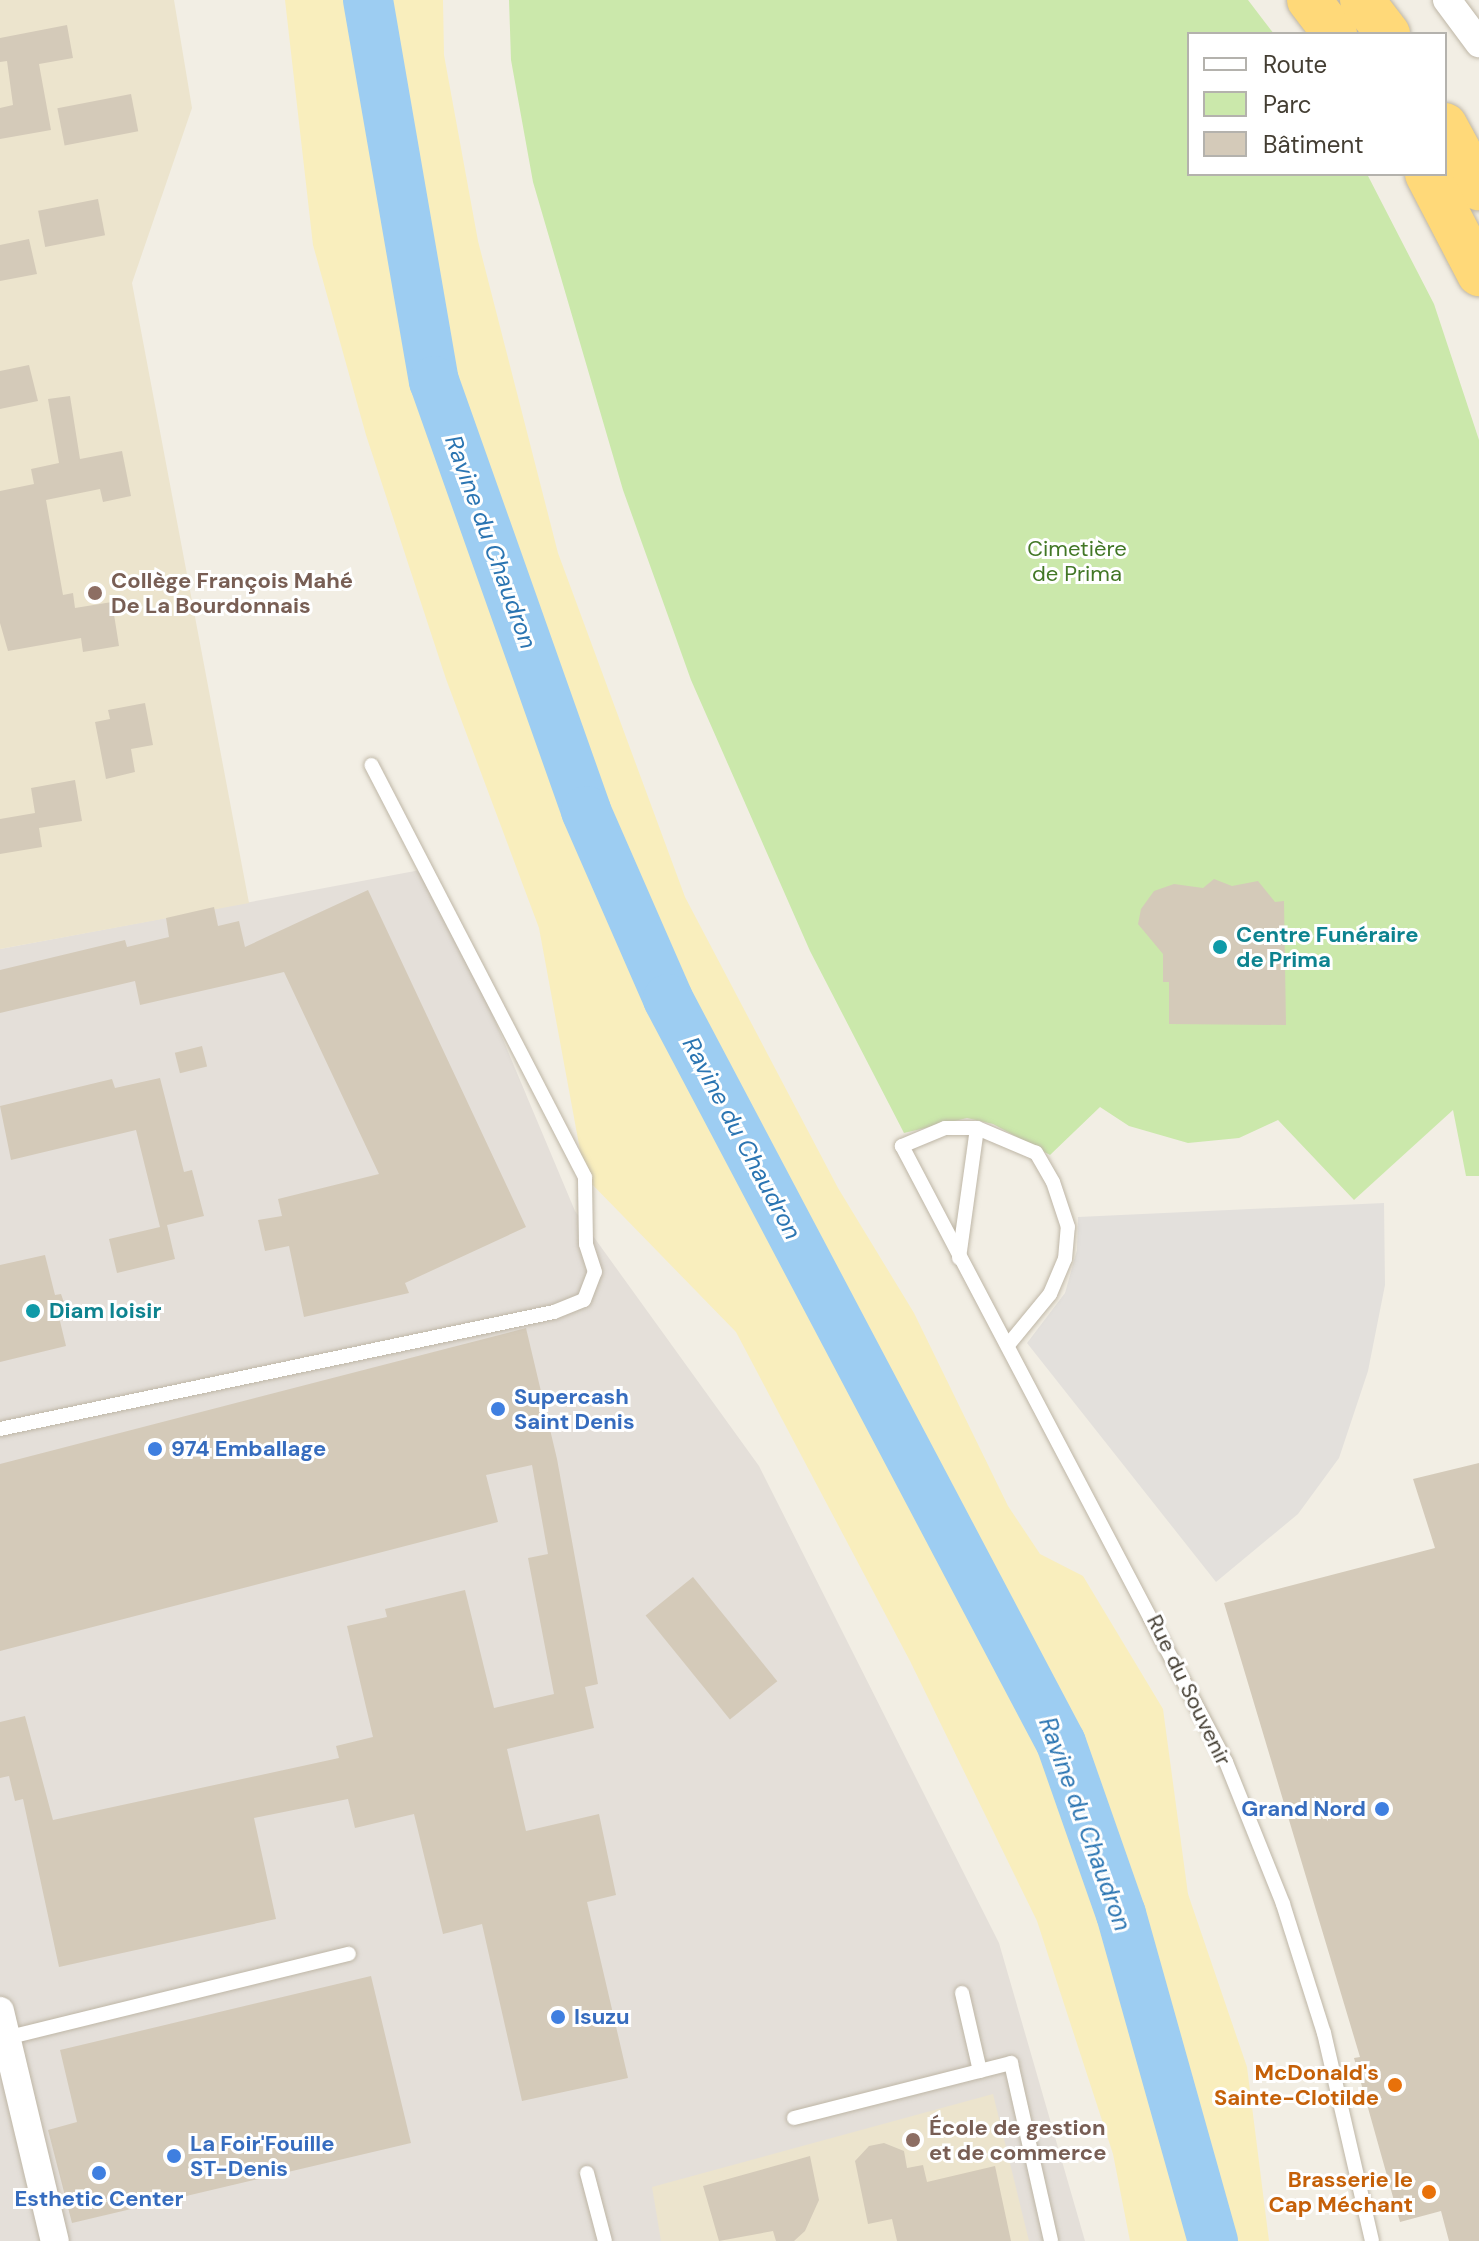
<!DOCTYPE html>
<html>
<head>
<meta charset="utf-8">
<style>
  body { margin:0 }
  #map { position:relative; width:1479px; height:2241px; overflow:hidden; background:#f2eee4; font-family:"DM Sans",sans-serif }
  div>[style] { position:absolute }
  .industrial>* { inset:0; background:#e4dfd9 }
  .education>* { inset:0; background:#ece4cd }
  .green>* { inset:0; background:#cbe8ab }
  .sand>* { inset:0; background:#f9eebd }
  .parking>* { inset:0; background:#e3e0dc }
  .river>* { height:50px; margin:-25px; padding:0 25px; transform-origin:25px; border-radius:25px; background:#9dcdf2 }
  .building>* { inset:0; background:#d4cab9; transform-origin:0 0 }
  .roads { filter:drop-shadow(0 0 2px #beb6a6) drop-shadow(0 0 2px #beb6a6) }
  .service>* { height:14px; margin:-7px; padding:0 7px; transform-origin:7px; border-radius:7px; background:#fff }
  .minor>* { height:28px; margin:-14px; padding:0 14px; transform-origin:14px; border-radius:14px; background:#fff }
  .trunk>* { height:44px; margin:-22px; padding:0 22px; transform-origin:22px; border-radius:22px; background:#ffd979 }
  .dots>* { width:22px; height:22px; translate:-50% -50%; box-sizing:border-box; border:4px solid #fff; border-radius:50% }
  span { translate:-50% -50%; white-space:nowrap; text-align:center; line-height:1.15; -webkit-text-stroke:6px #fff; paint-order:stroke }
  .park-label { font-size:22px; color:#427726 }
  .education-label { font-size:22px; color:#785e54; font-weight:700 }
  .left { translate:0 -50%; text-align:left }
  .culture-label { font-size:22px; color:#0d838f; font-weight:700 }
  .shop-label { font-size:22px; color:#366cbe; font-weight:700 }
  .right { translate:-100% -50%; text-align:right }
  .street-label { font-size:22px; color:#443e33 }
  .food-label { font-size:22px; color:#c56008; font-weight:700 }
  .water-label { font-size:24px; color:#2b75b2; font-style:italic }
  .legend { position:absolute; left:1187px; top:32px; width:260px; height:144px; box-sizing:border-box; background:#fff; border:2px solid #b4b2ad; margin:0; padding:10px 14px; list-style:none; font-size:24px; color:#443e33 }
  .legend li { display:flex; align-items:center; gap:16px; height:40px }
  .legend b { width:40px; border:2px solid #b4b2ad }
</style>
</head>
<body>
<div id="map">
  <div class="industrial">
    <div style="clip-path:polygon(431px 868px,575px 1211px,759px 1466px,999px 1943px,1085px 2241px,0 2241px,0 949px)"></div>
  </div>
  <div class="education">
    <div style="clip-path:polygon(0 0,174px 0,192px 108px,132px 283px,249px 903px,0 949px)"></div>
    <div style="clip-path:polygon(993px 2094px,1029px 2241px,661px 2241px,652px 2187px)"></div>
  </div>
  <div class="green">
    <div style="clip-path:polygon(509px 0,1248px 0,1274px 34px,1189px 34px,1189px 174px,1367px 174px,1434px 304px,1479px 440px,1479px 1176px,1466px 1176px,1453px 1110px,1354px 1200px,1278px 1120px,1239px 1138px,1188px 1143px,1129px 1126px,1100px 1107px,1050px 1155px,993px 1124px,967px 1118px,904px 1133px,810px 951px,691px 680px,623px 490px,533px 182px,511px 60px)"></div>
  </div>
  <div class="sand">
    <div style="clip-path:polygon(285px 0,443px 0,444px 55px,478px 241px,558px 553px,685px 897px,838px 1188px,914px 1313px,1008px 1506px,1040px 1554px,1083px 1576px,1163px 1709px,1188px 1894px,1247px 2067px,1269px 2241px,1130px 2241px,1113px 2154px,1037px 1921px,910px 1661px,736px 1332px,585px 1177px,539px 928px,446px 679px,366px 435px,313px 245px)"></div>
  </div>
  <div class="parking">
    <div style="clip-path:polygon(1384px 1203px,1385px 1285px,1368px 1371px,1339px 1458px,1298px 1514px,1216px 1582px,1027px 1343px,1065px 1293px,1077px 1250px,1078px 1217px)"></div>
  </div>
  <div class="river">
    <div style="left:368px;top:0;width:387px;rotate:80.2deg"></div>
    <div style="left:434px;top:381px;width:456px;rotate:70.5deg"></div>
    <div style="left:586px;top:811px;width:205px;rotate:66.4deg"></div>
    <div style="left:668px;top:999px;width:841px;rotate:62.16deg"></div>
    <div style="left:1061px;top:1743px;width:181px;rotate:70.7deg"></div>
    <div style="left:1121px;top:1914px;width:340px;rotate:74.3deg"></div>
  </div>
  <div class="building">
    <div style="clip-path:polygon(67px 25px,73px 58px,39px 64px,51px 130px,0 139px,0 108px,13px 105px,7px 61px,0 62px,0 38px)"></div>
    <div style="left:131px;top:94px;width:38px;height:75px;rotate:79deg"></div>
    <div style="left:98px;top:199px;width:37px;height:61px;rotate:79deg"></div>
    <div style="clip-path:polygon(29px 239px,37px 274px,0 281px,0 245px)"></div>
    <div style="clip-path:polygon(29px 365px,38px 401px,0 409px,0 371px)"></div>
    <div style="clip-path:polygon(70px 396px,80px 459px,122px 451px,131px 496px,103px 502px,100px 489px,46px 500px,63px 595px,73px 593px,75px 608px,112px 602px,119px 646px,83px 652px,81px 638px,8px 651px,0 623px,0 491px,34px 484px,31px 469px,59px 463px,48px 399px)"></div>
    <div style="clip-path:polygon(145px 703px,153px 745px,131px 749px,135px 772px,106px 779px,95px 722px,110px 719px,108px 710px)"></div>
    <div style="clip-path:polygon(75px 780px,82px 821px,39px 828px,42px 847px,0 854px,0 819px,35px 813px,31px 788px)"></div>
    <div style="clip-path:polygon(1214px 879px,1232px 886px,1258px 881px,1275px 902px,1284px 901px,1286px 1025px,1169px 1024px,1169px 982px,1163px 982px,1163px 954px,1138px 924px,1141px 909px,1154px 891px,1174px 884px,1203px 888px)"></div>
    <div style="clip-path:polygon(368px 890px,526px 1227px,405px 1283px,409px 1293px,304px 1317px,289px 1246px,265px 1251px,258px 1220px,282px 1216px,278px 1199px,379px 1174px,284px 972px,140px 1005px,135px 981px,0 1013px,0 970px,125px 940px,127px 947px,169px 937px,166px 918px,214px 907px,218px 926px,239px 921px,245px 947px)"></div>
    <div style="left:202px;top:1046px;width:21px;height:28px;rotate:76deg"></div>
    <div style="clip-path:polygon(160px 1078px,184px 1172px,192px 1170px,204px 1216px,167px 1225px,175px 1259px,117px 1273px,109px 1239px,160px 1227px,136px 1130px,11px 1160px,0 1106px,112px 1079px,115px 1088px)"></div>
    <div style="clip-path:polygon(45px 1255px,55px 1295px,61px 1294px,68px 1314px,59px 1317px,66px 1346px,0 1362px,0 1265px)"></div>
    <div style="clip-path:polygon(526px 1328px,557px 1459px,598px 1684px,585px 1687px,594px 1728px,507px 1749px,526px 1831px,599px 1814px,616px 1895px,587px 1902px,628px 2078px,522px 2101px,482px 1924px,443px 1934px,414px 1814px,355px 1828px,348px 1799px,254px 1818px,276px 1919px,59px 1967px,23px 1799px,15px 1801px,9px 1776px,0 1778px,0 1722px,25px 1716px,53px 1820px,339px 1758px,336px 1746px,373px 1737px,347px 1626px,387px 1617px,385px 1609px,465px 1590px,494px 1708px,554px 1694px,528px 1558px,548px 1554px,532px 1465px,486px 1475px,498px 1522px,0 1651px,0 1464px)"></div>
    <div style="clip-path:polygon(1479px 1463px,1479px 2241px,1449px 2241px,1441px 2211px,1400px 2222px,1354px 2058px,1360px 2057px,1224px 1603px,1435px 1548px,1413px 1479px)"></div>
    <div style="left:693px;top:1577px;width:134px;height:61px;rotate:51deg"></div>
    <div style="clip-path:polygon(371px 1976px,411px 2143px,72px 2223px,48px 2130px,77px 2122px,60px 2050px)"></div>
    <div style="clip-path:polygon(884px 2143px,904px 2151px,907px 2168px,923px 2165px,927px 2182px,995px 2166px,1011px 2241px,897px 2241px,892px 2219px,868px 2224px,855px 2161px,869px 2146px)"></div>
    <div style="clip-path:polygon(810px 2156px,819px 2200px,805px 2231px,794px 2241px,776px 2241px,773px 2231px,719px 2241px,703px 2186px)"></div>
  </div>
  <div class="roads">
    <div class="service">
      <div style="left:959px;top:1258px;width:131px;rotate:-82.1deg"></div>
      <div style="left:1008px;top:1345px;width:66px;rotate:-50.5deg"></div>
      <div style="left:1050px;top:1294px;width:38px;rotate:-67deg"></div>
      <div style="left:1065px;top:1259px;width:32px;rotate:-85deg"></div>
      <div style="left:1068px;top:1227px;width:47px;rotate:-108.4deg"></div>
      <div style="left:1053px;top:1182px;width:34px;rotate:-120deg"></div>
      <div style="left:1036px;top:1153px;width:64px;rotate:-157deg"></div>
      <div style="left:977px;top:1128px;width:32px;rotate:180deg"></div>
      <div style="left:945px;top:1128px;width:47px;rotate:157.3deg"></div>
      <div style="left:902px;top:1146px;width:696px;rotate:62.26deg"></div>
      <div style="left:1226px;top:1762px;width:153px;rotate:68.1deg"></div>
      <div style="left:1283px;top:1904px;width:135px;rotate:72.4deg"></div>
      <div style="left:1324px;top:2033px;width:213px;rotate:77deg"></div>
      <div style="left:0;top:1429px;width:566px;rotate:-11.93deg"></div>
      <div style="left:554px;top:1312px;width:32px;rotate:-22deg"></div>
      <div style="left:584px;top:1300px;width:30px;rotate:-69deg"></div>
      <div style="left:595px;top:1272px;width:29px;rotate:-108deg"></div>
      <div style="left:586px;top:1244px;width:67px;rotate:-90.9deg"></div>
      <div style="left:585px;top:1177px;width:464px;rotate:-117.4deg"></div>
      <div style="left:962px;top:1993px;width:80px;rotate:77deg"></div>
      <div style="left:6px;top:2038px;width:353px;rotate:-13.8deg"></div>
      <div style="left:794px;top:2118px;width:224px;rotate:-14.2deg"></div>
      <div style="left:1011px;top:2063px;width:182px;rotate:77.3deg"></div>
      <div style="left:587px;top:2173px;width:70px;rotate:75.2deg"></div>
    </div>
    <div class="minor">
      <div style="left:1447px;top:0;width:54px;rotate:53.3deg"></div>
      <div style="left:0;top:2011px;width:236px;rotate:76.6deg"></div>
    </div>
    <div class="trunk">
      <div style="left:1309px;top:0;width:43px;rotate:52.6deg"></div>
      <div style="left:1362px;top:0;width:43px;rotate:52.6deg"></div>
      <div style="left:1445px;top:125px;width:72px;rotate:61.6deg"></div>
      <div style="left:1427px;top:174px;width:113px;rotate:62.5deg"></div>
    </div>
  </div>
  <div class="dots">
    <div style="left:95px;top:593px;background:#8d6e63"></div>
    <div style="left:1220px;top:947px;background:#0f9aa8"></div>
    <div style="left:33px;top:1311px;background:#0f9aa8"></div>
    <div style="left:498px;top:1409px;background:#3f7fe0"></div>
    <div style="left:155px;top:1449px;background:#3f7fe0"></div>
    <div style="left:1382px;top:1809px;background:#3f7fe0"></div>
    <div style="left:558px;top:2017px;background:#3f7fe0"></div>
    <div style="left:1395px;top:2085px;background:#e8710a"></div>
    <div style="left:913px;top:2140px;background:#8d6e63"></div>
    <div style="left:174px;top:2156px;background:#3f7fe0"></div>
    <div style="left:99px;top:2173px;background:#3f7fe0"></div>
    <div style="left:1429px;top:2192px;background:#e8710a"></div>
  </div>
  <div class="park-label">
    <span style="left:1077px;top:561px">Cimetière<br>de Prima</span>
  </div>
  <div class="education-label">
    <span class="left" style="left:111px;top:593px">Collège François Mahé<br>De La Bourdonnais</span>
    <span class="left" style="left:929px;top:2140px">École de gestion<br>et de commerce</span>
  </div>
  <div class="culture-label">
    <span class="left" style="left:1236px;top:947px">Centre Funéraire<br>de Prima</span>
    <span class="left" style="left:49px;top:1311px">Diam loisir</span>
  </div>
  <div class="shop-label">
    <span class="left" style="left:514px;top:1409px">Supercash<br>Saint Denis</span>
    <span class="left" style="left:171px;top:1449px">974 Emballage</span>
    <span class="right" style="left:1366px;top:1809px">Grand Nord</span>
    <span class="left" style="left:574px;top:2017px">Isuzu</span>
    <span class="left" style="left:190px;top:2156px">La Foir'Fouille<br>ST-Denis</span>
    <span style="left:99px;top:2199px">Esthetic Center</span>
  </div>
  <div class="street-label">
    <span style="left:1189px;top:1690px;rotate:64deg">Rue du Souvenir</span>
  </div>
  <div class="food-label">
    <span class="right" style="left:1379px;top:2085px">McDonald's<br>Sainte-Clotilde</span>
    <span class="right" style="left:1413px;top:2192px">Brasserie le<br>Cap Méchant</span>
  </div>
  <div class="water-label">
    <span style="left:491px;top:542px;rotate:70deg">Ravine du Chaudron</span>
    <span style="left:742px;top:1138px;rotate:62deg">Ravine du Chaudron</span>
    <span style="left:1085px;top:1824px;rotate:70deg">Ravine du Chaudron</span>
  </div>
  <ul class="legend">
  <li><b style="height:10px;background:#fff"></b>Route</li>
  <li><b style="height:22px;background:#cbe8ab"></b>Parc</li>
  <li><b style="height:22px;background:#d4cab9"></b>Bâtiment</li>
  </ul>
</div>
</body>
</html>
